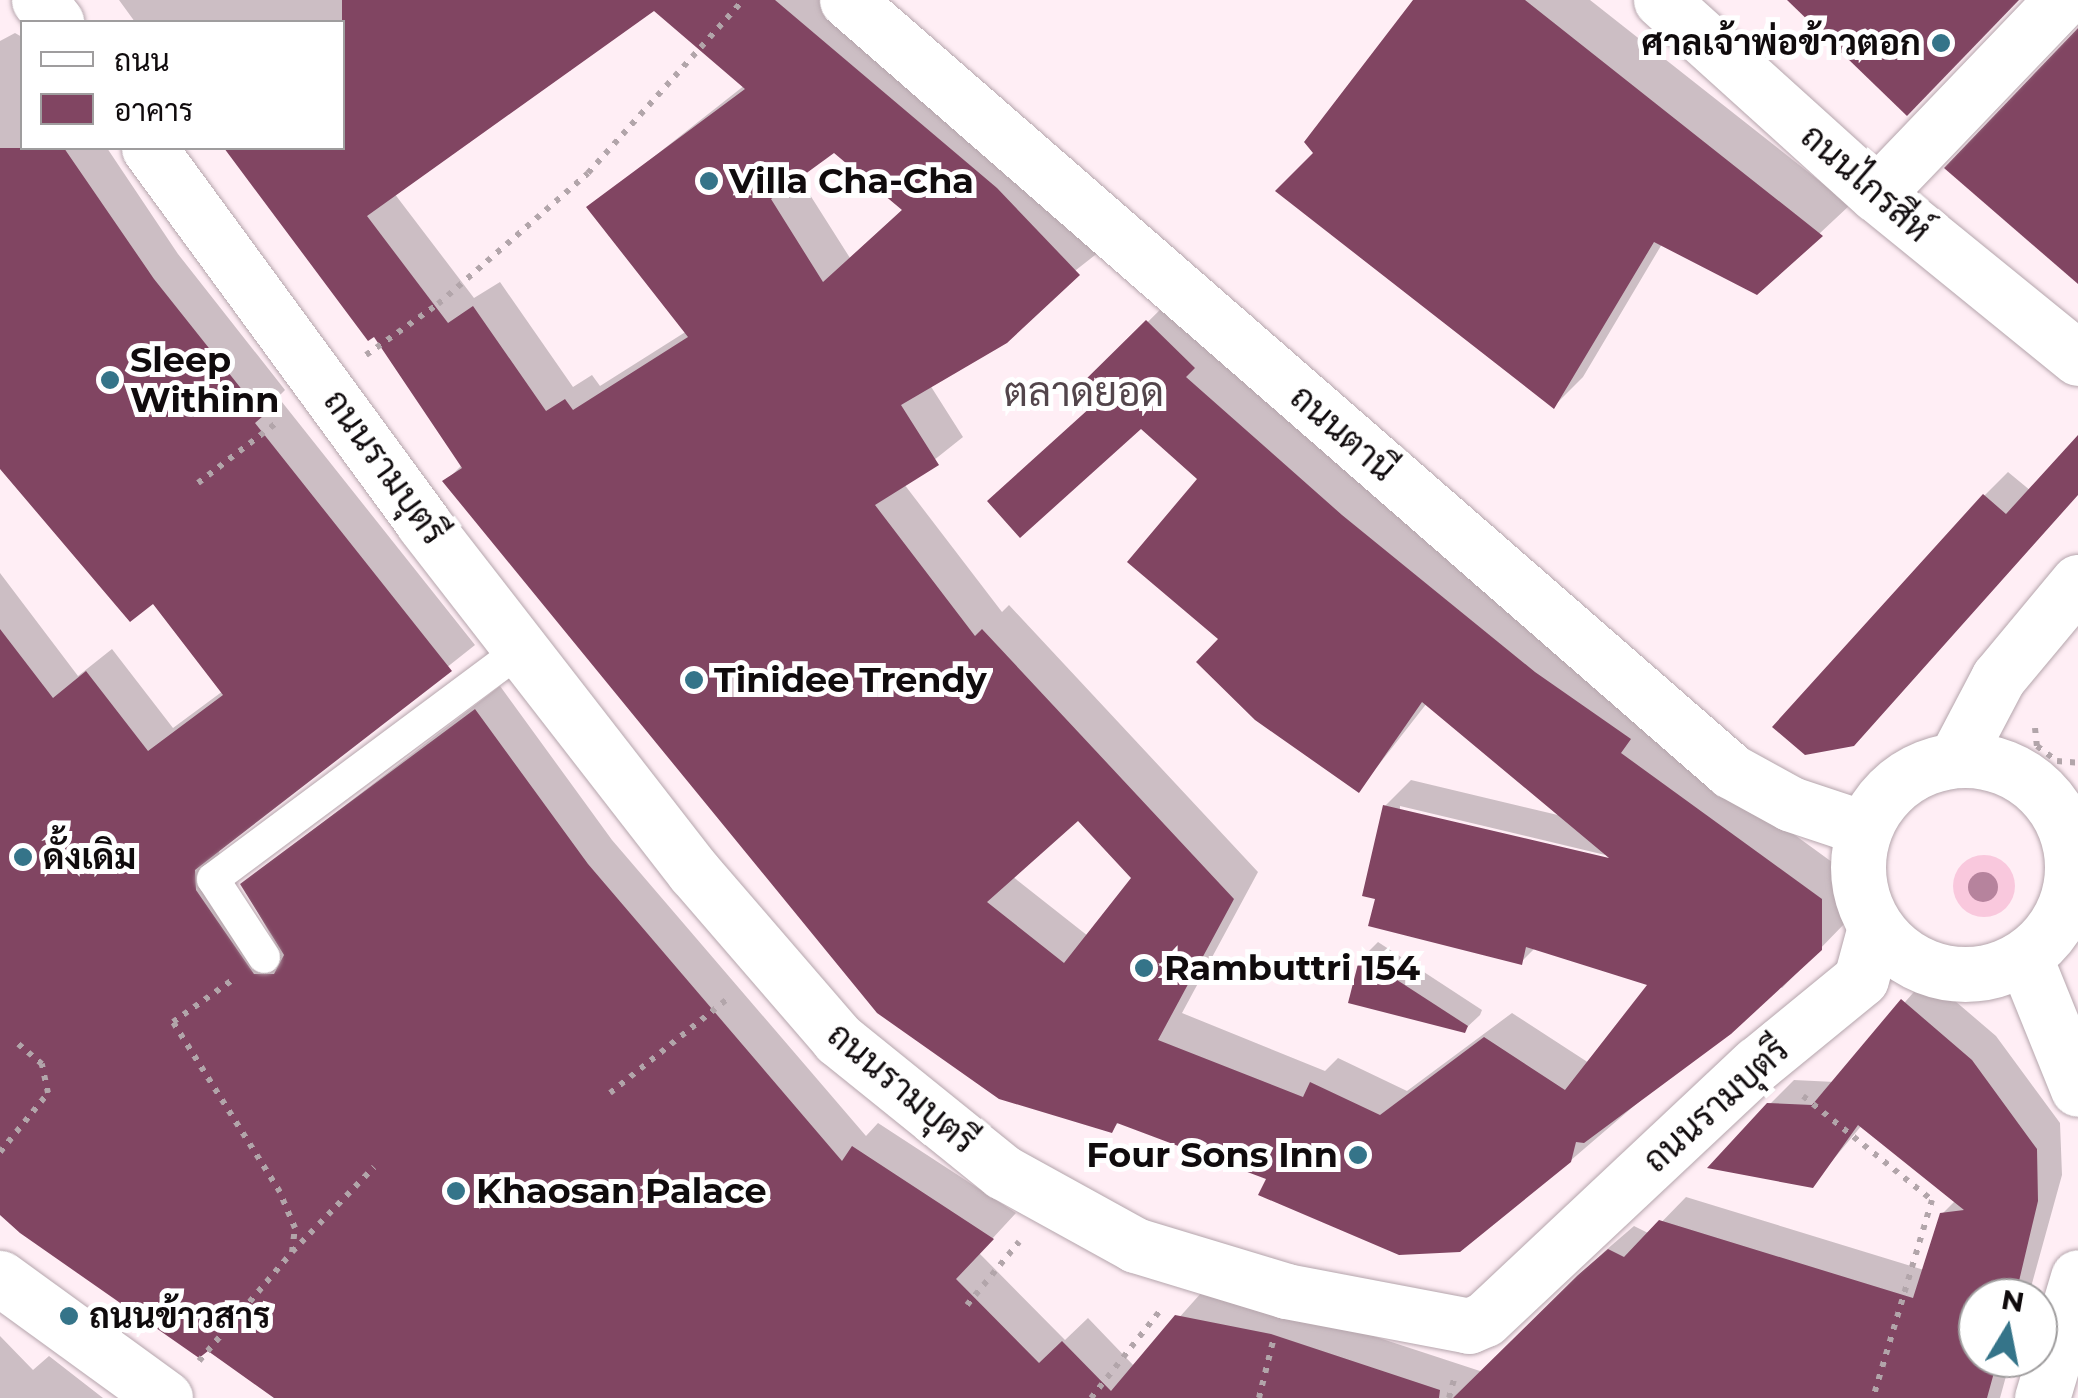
<!DOCTYPE html>
<html>
<head>
<meta charset="utf-8">
<style>
  body { margin:0 }
  #map { position:relative; width:2078px; height:1398px; overflow:hidden; background:#ffeef5; font-family:Montserrat,Sarabun,sans-serif }
  div>[style] { position:absolute }
  .green>* { inset:0; background:#f9c8dd }
  .round { border-radius:50% }
  .shadow>* { inset:0; background:#0003 }
  .building>* { inset:0; background:#814562 }
  .path>* { height:6px; margin-top:-3px; transform-origin:0; background:repeating-linear-gradient(90deg,#b2a5aa 0 5px,transparent 0 13px) }
  .roads { filter:drop-shadow(0 0 2px #b5a5ac) drop-shadow(0 0 2px #b5a5ac) }
  .lane>* { height:32px; margin:-16px; padding:0 16px; transform-origin:16px; border-radius:16px; background:#fff }
  .street>* { height:55px; margin:-27.5px; padding:0 27.5px; transform-origin:27.5px; border-radius:27.5px; background:#fff }
  .secondary>* { height:55px; margin:-27.5px; padding:0 27.5px; transform-origin:27.5px; border-radius:27.5px; background:#fff }
  .secondary>.ring { margin:-27.5px; padding:0; box-sizing:content-box; background:none; border:55px solid #fff; border-radius:50% }
  .trees>* { width:30px; height:30px; margin:-15px; border-radius:50%; background:#b6839d }
  .dots>* { width:28px; height:28px; translate:-50% -50%; box-sizing:border-box; border:5px solid #fff; border-radius:50% }
  span { translate:-50% -50%; white-space:nowrap; text-align:center; line-height:1.15; -webkit-text-stroke:10px #fff; paint-order:stroke }
  .poi-label { font-size:35px; color:#100b0d; font-weight:700 }
  .right { translate:-100% -50%; text-align:right }
  .left { translate:0 -50%; text-align:left }
  .street-label { font-size:35px; color:#100b0d }
  .quarter-label { font-size:40px; color:#53454b }
  .legend { position:absolute; left:20px; top:20px; width:325px; height:130px; box-sizing:border-box; background:#fff; border:2px solid #9f9d9e; margin:0; padding:12px 18px; list-style:none; font-size:30px; color:#100b0d }
  .legend li { display:flex; align-items:center; gap:20px; height:50px }
  .legend b { width:50px; border:2px solid #9f9d9e }
  .north { position:absolute; left:1958px; top:1278px; width:100px; height:100px; box-sizing:border-box; background:#fff; border:2px solid #9f9d9e; border-radius:50%; rotate:10deg; font-size:28px; font-weight:700; line-height:40px; text-align:center; color:#100b0d }
  .north::after { content:''; display:block; margin:auto; width:35px; height:45px; background:#357489; clip-path:polygon(50% 0,100% 100%,50% 72%,0 100%) }
</style>
</head>
<body>
<div id="map">
  <div class="green">
    <div class="round" style="left:1953px;top:855px;width:62px;height:62px"></div>
  </div>
  <div class="shadow">
    <div style="clip-path:polygon(evenodd,119px 0,835px 0,1104px 248px,930px 385px,963px 437px,904px 484px,1002px 612px,1009px 605px,1258px 872px,1182px 1013px,1325px 1071px,1338px 1058px,1407px 1091px,1512px 1013px,1589px 1063px,1651px 984px,1536px 947px,1521px 962px,1378px 897px,1385px 806px,1411px 780px,1562px 816px,1427px 703px,1359px 790px,1222px 639px,1201px 479px,1141px 426px,1095px 404px,1080px 389px,1174px 296px,1645px 726px,1847px 873px,1847px 921px,1782px 988px,1776px 984px,1570px 1161px,1269px 1177px,1120px 1121px,1111px 1130px,446px 481px,463px 464px,374px 333px,368px 338px,228px 148px,342px 148px,342px 22px,135px 22px,119px 0,655px 8px,745px 85px,590px 207px,687px 331px,600px 386px,592px 375px,573px 387px,500px 282px,474px 298px,394px 193px,655px 8px,119px 0,834px 150px,904px 208px,850px 258px,798px 176px,834px 150px,119px 0,1400px 806px,1622px 859px,1621px 864px,1400px 811px,1400px 806px,119px 0,1078px 818px,1135px 878px,1088px 936px,1012px 876px,1078px 818px)"></div>
    <div style="clip-path:polygon(1416px 0,1590px 0,1850px 205px,1757px 292px,1662px 244px,1583px 377px,1554px 406px,1317px 153px)"></div>
    <div style="clip-path:polygon(15px 33px,22px 37px,22px 148px,107px 148px,178px 254px,285px 390px,278px 397px,475px 645px,219px 848px,220px 865px,281px 955px,243px 884px,500px 686px,612px 840px,866px 1136px,878px 1123px,1016px 1213px,979px 1253px,1065px 1340px,1088px 1318px,1135px 1367px,1202px 1292px,1297px 1311px,1483px 1372px,1605px 1251px,1634px 1226px,1650px 1234px,1686px 1197px,1924px 1270px,1942px 1214px,1956px 1200px,1862px 1125px,1812px 1185px,1769px 1105px,1794px 1080px,1835px 1082px,1927px 977px,1996px 1036px,2060px 1123px,2062px 1175px,2028px 1298px,1978px 1298px,1978px 1358px,2011px 1358px,2000px 1398px,278px 1398px,0 1211px,0 573px,78px 676px,112px 649px,173px 728px,223px 691px,153px 600px,0 464px,0 41px)"></div>
    <div style="clip-path:polygon(2078px 439px,2078px 494px,1877px 718px,1984px 496px,2008px 472px,2031px 491px)"></div>
    <div style="clip-path:polygon(1378px 942px,1482px 1010px,1480px 1015px,1464px 1030px,1362px 958px)"></div>
    <div style="clip-path:polygon(0 1336px,33px 1370px,49px 1356px,103px 1398px,0 1398px)"></div>
  </div>
  <div class="building">
    <div style="clip-path:polygon(evenodd,342px 0,775px 0,997px 188px,1080px 275px,1007px 343px,901px 405px,939px 465px,875px 505px,975px 636px,982px 629px,1234px 899px,1158px 1040px,1303px 1097px,1310px 1082px,1380px 1115px,1484px 1037px,1565px 1090px,1647px 985px,1526px 947px,1522px 965px,1368px 926px,1375px 899px,1362px 896px,1383px 805px,1609px 858px,1422px 702px,1359px 793px,1255px 720px,1196px 662px,1218px 639px,1127px 562px,1197px 479px,1141px 429px,1020px 538px,987px 501px,1092px 406px,1076px 389px,1146px 320px,1195px 368px,1186px 377px,1342px 515px,1535px 672px,1631px 739px,1621px 753px,1822px 899px,1822px 950px,1731px 1034px,1584px 1143px,1576px 1142px,1571px 1162px,1460px 1252px,1399px 1255px,1258px 1195px,1266px 1179px,1117px 1123px,1112px 1133px,999px 1099px,877px 1013px,442px 481px,462px 468px,374px 337px,368px 341px,224px 148px,342px 148px,342px 0,654px 11px,745px 89px,586px 207px,688px 337px,573px 410px,565px 399px,546px 411px,473px 306px,448px 323px,367px 216px,654px 11px,342px 0,834px 153px,902px 210px,823px 282px,771px 199px,834px 153px,342px 0,1078px 821px,1131px 878px,1064px 963px,987px 902px,1078px 821px)"></div>
    <div style="clip-path:polygon(1413px 0,1525px 0,1823px 236px,1757px 295px,1654px 242px,1554px 409px,1275px 191px,1313px 153px,1304px 142px)"></div>
    <div style="clip-path:polygon(1787px 0,2019px 0,1907px 116px)"></div>
    <div style="clip-path:polygon(2078px 28px,2078px 284px,1944px 168px)"></div>
    <div style="clip-path:polygon(0 148px,64px 148px,154px 279px,263px 416px,255px 423px,452px 671px,195px 870px,196px 890px,254px 974px,274px 974px,284px 955px,240px 884px,475px 709px,588px 864px,842px 1161px,852px 1146px,994px 1239px,956px 1279px,1039px 1363px,1062px 1341px,1111px 1391px,1175px 1315px,1271px 1334px,1440px 1390px,1439px 1398px,274px 1398px,208px 1351px,199px 1358px,20px 1233px,0 1215px,0 629px,53px 698px,86px 671px,148px 751px,223px 695px,153px 604px,130px 622px,0 469px)"></div>
    <div style="clip-path:polygon(2078px 435px,2078px 495px,1854px 746px,1805px 755px,1772px 727px,1983px 494px,2006px 514px)"></div>
    <div style="clip-path:polygon(1360px 956px,1468px 1026px,1465px 1033px,1348px 1003px)"></div>
    <div style="clip-path:polygon(1901px 999px,1972px 1060px,2037px 1149px,2038px 1201px,2015px 1298px,1978px 1298px,1978px 1358px,1998px 1358px,1987px 1398px,1453px 1398px,1578px 1275px,1608px 1249px,1624px 1257px,1659px 1220px,1913px 1298px,1940px 1213px,1964px 1210px,1858px 1125px,1813px 1188px,1707px 1168px,1767px 1103px,1812px 1105px)"></div>
  </div>
  <div class="path">
    <div style="left:366px;top:355px;width:88px;rotate:-35.3deg"></div>
    <div style="left:438px;top:304px;width:199px;rotate:-41.1deg"></div>
    <div style="left:588px;top:173px;width:232px;rotate:-48.1deg"></div>
    <div style="left:198px;top:483px;width:103px;rotate:-37.5deg"></div>
    <div style="left:2035px;top:728px;width:18px;rotate:84deg"></div>
    <div style="left:2037px;top:746px;width:25px;rotate:37deg"></div>
    <div style="left:2057px;top:761px;width:21px;rotate:5deg"></div>
    <div style="left:610px;top:1093px;width:154px;rotate:-38.7deg"></div>
    <div style="left:1803px;top:1096px;width:166px;rotate:38.9deg"></div>
    <div style="left:1932px;top:1200px;width:207px;rotate:106.6deg"></div>
    <div style="left:0;top:1152px;width:76px;rotate:-50.9deg"></div>
    <div style="left:48px;top:1093px;width:30px;rotate:-102deg"></div>
    <div style="left:42px;top:1064px;width:31px;rotate:-140deg"></div>
    <div style="left:292px;top:1252px;width:118px;rotate:-46deg"></div>
    <div style="left:967px;top:1305px;width:82px;rotate:-50.5deg"></div>
    <div style="left:199px;top:1361px;width:143px;rotate:-49.5deg"></div>
    <div style="left:292px;top:1252px;width:24px;rotate:-83deg"></div>
    <div style="left:295px;top:1228px;width:39px;rotate:-113deg"></div>
    <div style="left:280px;top:1192px;width:201px;rotate:-122.2deg"></div>
    <div style="left:173px;top:1022px;width:71px;rotate:-35.3deg"></div>
    <div style="left:1091px;top:1398px;width:115px;rotate:-51.7deg"></div>
    <div style="left:1259px;top:1398px;width:59px;rotate:-76.2deg"></div>
    <div style="left:1449px;top:1398px;width:24px;rotate:-75deg"></div>
  </div>
  <div class="roads">
    <div class="lane">
      <div style="left:264px;top:957px;width:93px;rotate:-123.2deg"></div>
      <div style="left:213px;top:879px;width:385px;rotate:-36.7deg"></div>
    </div>
    <div class="street">
      <div style="left:39px;top:0;width:28px;rotate:52deg"></div>
      <div style="left:1661px;top:0;width:290px;rotate:42.1deg"></div>
      <div style="left:1876px;top:194px;width:260px;rotate:39.1deg"></div>
      <div style="left:149px;top:148px;width:464px;rotate:53.8deg"></div>
      <div style="left:423px;top:523px;width:442px;rotate:52.2deg"></div>
      <div style="left:694px;top:872px;width:221px;rotate:49.2deg"></div>
      <div style="left:838px;top:1039px;width:212px;rotate:38.9deg"></div>
      <div style="left:1003px;top:1172px;width:151px;rotate:28.9deg"></div>
      <div style="left:1135px;top:1245px;width:158px;rotate:16.9deg"></div>
      <div style="left:1286px;top:1291px;width:186px;rotate:10.8deg"></div>
      <div style="left:1469px;top:1326px;width:17px;rotate:-24deg"></div>
      <div style="left:1485px;top:1319px;width:373px;rotate:-43.2deg"></div>
      <div style="left:1757px;top:1064px;width:134px;rotate:-39.3deg"></div>
      <div style="left:1861px;top:979px;width:54px;rotate:-74.9deg"></div>
      <div style="left:1876px;top:194px;width:269px;rotate:-46.2deg"></div>
      <div style="left:0;top:1278px;width:204px;rotate:36deg"></div>
    </div>
    <div class="secondary">
      <div style="left:847px;top:0;width:1173px;rotate:41.09deg"></div>
      <div style="left:1731px;top:771px;width:68px;rotate:28.8deg"></div>
      <div style="left:1791px;top:804px;width:76px;rotate:18.4deg"></div>
      <div class="ring" style="left:1858px;top:760px;width:159px;height:159px"></div>
      <div style="left:1955px;top:760px;width:93px;rotate:-62.3deg"></div>
      <div style="left:1998px;top:678px;width:125px;rotate:-50.2deg"></div>
      <div style="left:2025px;top:958px;width:141px;rotate:68deg"></div>
      <div style="left:2042px;top:1398px;width:126px;rotate:-73.4deg"></div>
    </div>
  </div>
  <div class="trees">
    <div style="left:1983px;top:887px"></div>
  </div>
  <div class="dots">
    <div style="left:1941px;top:43px;background:#357489"></div>
    <div style="left:709px;top:181px;background:#357489"></div>
    <div style="left:110px;top:380px;background:#357489"></div>
    <div style="left:694px;top:680px;background:#357489"></div>
    <div style="left:23px;top:857px;background:#357489"></div>
    <div style="left:1144px;top:968px;background:#357489"></div>
    <div style="left:1358px;top:1155px;background:#357489"></div>
    <div style="left:456px;top:1191px;background:#357489"></div>
    <div style="left:69px;top:1316px;background:#357489"></div>
  </div>
  <div class="poi-label">
    <span class="right" style="left:1921px;top:43px">ศาลเจ้าพ่อข้าวตอก</span>
    <span class="left" style="left:729px;top:181px">Villa Cha-Cha</span>
    <span class="left" style="left:130px;top:380px">Sleep<br>Withinn</span>
    <span class="left" style="left:714px;top:680px">Tinidee Trendy</span>
    <span class="left" style="left:43px;top:857px">ดั้งเดิม</span>
    <span class="left" style="left:1164px;top:968px">Rambuttri 154</span>
    <span class="right" style="left:1338px;top:1155px">Four Sons Inn</span>
    <span class="left" style="left:476px;top:1191px">Khaosan Palace</span>
    <span class="left" style="left:89px;top:1316px">ถนนข้าวสาร</span>
  </div>
  <div class="street-label">
    <span style="left:1866px;top:183px;rotate:41deg">ถนนไกรสีห์</span>
    <span style="left:1343px;top:433px;rotate:41deg">ถนนตานี</span>
    <span style="left:385px;top:467px;rotate:54deg">ถนนรามบุตรี</span>
    <span style="left:902px;top:1088px;rotate:40deg">ถนนรามบุตรี</span>
    <span style="left:1716px;top:1105px;rotate:-42deg">ถนนรามบุตรี</span>
  </div>
  <div class="quarter-label">
    <span style="left:1084px;top:392px">ตลาดยอด</span>
  </div>
  <ul class="legend">
  <li><b style="height:12px;background:#fff"></b>ถนน</li>
  <li><b style="height:28px;background:#814562"></b>อาคาร</li>
  </ul>
  <div class="north">N</div>
</div>
</body>
</html>
